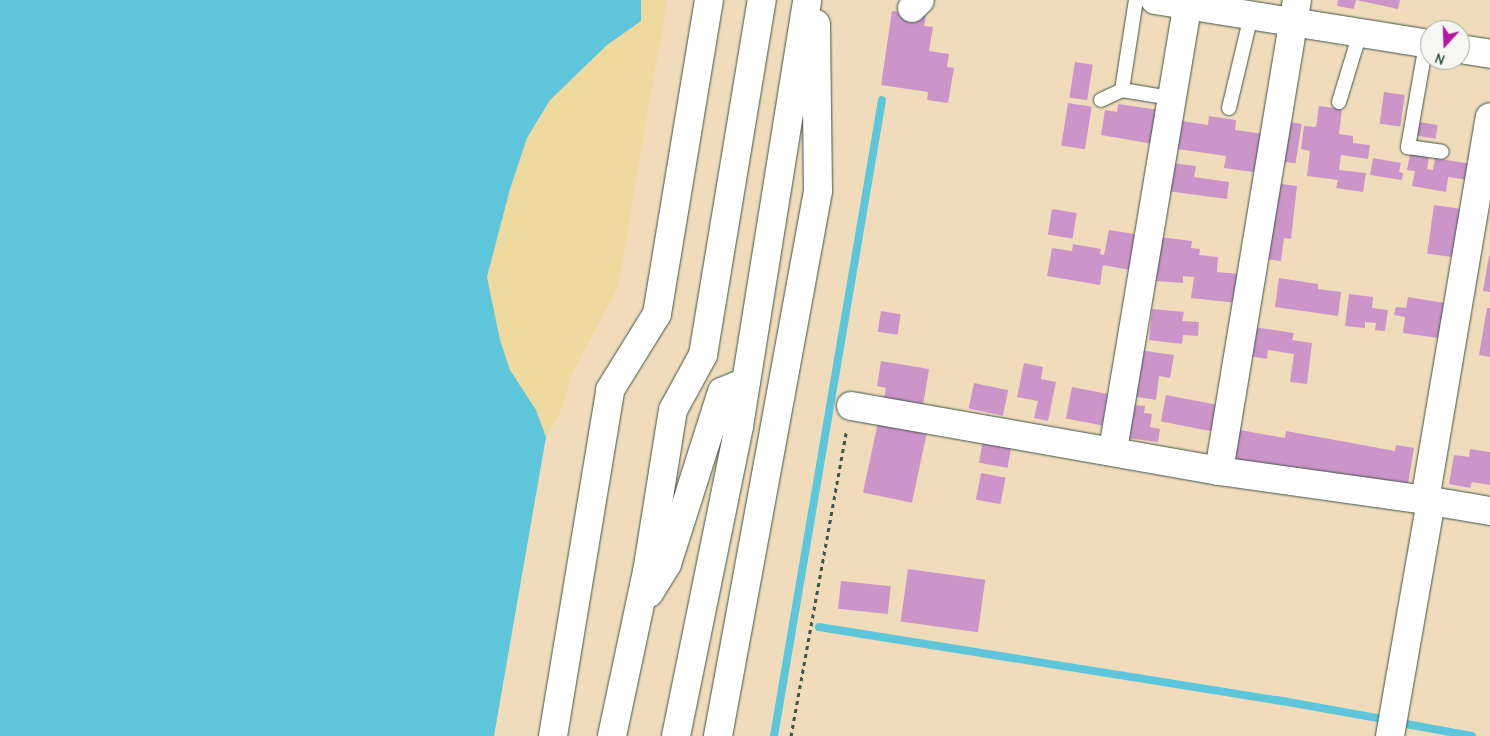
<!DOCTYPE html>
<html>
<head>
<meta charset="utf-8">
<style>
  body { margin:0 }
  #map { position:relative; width:1490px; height:736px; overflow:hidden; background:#f0dcbb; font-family:"Comic Neue",sans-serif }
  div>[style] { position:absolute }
  .sand>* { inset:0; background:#eeda9e }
  .water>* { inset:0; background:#5ec6da }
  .stream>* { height:8px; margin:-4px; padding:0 4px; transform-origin:4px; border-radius:4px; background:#5ec6da }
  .building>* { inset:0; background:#cc95c9; transform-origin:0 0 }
  .path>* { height:3px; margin-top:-1.5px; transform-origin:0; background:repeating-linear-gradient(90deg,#3e5548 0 4px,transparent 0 8px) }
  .roads { filter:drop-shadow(0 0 1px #3e5548) drop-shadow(0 0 1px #3e5548) }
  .service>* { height:14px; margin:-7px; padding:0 7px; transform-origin:7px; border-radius:7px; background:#fff }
  .minor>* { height:28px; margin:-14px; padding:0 14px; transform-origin:14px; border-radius:14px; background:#fff }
  .tertiary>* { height:28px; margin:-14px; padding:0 14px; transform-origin:14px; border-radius:14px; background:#fff }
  span { translate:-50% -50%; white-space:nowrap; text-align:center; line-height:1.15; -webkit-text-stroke:4px #f6f6f2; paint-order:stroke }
  .north { position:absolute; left:1420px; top:20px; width:50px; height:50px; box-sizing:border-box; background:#f6f6f2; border:1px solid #a0aca6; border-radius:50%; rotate:200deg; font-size:14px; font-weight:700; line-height:20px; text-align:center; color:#1f3d34 }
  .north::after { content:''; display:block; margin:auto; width:18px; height:22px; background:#b5179e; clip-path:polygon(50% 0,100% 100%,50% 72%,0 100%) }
</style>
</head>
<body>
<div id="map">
  <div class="sand">
    <div style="clip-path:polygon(641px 0,667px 0,618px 287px,571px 376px,560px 413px,546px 437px,536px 410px,510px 370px,500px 340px,487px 277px,510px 189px,527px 138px,550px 100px,607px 45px,641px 21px)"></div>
  </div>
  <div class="water">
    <div style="clip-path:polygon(0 0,641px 0,641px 21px,607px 45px,550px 100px,527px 138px,510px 189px,487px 277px,500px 340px,510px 370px,536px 410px,546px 437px,494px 736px,0 736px)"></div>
  </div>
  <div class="stream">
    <div style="left:819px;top:627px;width:464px;rotate:9.1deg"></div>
    <div style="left:1277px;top:700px;width:108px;rotate:10.2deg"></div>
    <div style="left:1406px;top:724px;width:67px;rotate:10.3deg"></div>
    <div style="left:774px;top:736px;width:645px;rotate:-80.36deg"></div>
  </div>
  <div class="building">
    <div style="clip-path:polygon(1338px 0,1400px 0,1398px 9px,1356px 0,1354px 9px,1337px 6px)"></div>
    <div style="clip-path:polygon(892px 11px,926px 16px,924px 26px,933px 27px,929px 51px,949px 54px,947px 67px,954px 68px,948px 103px,927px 100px,928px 92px,881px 85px)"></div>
    <div style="left:1075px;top:62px;width:18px;height:36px;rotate:9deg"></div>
    <div style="left:1384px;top:92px;width:21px;height:32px;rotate:8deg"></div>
    <div style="left:1068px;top:103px;width:24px;height:43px;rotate:9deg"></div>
    <div style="clip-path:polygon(1118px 104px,1159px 110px,1154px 144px,1101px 135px,1105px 110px,1117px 112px)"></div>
    <div style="clip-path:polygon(1319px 106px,1342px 109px,1339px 134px,1353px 136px,1353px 143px,1370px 145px,1368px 159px,1341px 155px,1339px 170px,1366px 173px,1363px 192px,1336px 188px,1338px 180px,1307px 176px,1310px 151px,1301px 149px,1304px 126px,1316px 127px)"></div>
    <div style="clip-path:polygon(1209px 116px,1236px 120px,1235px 130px,1265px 134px,1260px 173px,1224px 168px,1226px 156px,1178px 149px,1182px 121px,1208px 125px)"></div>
    <div style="left:1283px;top:121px;width:19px;height:40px;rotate:9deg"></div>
    <div style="left:1419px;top:122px;width:19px;height:14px;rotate:9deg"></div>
    <div style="clip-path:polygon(1410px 154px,1429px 157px,1427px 169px,1433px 170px,1435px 158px,1471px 164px,1468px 180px,1448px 177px,1446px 192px,1412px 186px,1415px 171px,1407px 170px)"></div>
    <div style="clip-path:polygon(1373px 158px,1401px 163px,1399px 172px,1403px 173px,1402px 180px,1370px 175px)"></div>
    <div style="clip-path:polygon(1171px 163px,1196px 166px,1194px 177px,1229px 182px,1227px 199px,1167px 191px)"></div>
    <div style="clip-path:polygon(1275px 183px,1297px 186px,1291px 239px,1284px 238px,1281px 261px,1265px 259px)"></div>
    <div style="left:1434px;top:205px;width:30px;height:49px;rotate:8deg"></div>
    <div style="left:1052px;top:209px;width:25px;height:26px;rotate:9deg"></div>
    <div style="clip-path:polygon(1109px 230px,1141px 235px,1135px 271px,1103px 265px,1100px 285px,1047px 276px,1052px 248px,1072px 251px,1073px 244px,1101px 249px,1100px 254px,1104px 255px)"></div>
    <div style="clip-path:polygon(1160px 237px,1192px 241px,1191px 248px,1200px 249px,1199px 255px,1218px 257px,1217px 272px,1240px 274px,1237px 303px,1191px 298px,1194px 277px,1183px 276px,1183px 283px,1156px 281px)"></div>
    <div style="clip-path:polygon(1489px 256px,1490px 256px,1490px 292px,1483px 291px)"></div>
    <div style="clip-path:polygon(1279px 278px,1318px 284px,1318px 289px,1341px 292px,1338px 316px,1275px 307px)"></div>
    <div style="clip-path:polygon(1349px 294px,1373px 297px,1372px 308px,1388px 310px,1385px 331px,1375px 330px,1376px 323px,1365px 322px,1365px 328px,1345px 326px)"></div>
    <div style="clip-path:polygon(1408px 297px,1451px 304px,1445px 339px,1403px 333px,1405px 317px,1394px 315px,1396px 307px,1406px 308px)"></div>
    <div style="clip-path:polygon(1487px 308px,1490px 308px,1490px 357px,1479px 355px)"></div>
    <div style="clip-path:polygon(1152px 309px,1184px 312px,1182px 321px,1199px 322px,1198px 336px,1183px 335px,1182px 344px,1149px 340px)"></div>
    <div style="left:881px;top:311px;width:20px;height:21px;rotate:9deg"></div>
    <div style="clip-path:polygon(1253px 327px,1294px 333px,1292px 340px,1312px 343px,1307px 384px,1290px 382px,1294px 354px,1268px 350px,1267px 359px,1249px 356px)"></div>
    <div style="clip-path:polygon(1139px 350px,1174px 355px,1170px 378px,1159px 376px,1156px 400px,1132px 396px)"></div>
    <div style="clip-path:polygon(881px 361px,929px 369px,923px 405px,884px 398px,886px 388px,877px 386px)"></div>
    <div style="clip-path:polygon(1024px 363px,1043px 367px,1041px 379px,1056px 382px,1048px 421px,1034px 418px,1038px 401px,1017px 397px)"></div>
    <div style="left:974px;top:383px;width:35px;height:26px;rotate:12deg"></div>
    <div style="left:1072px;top:387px;width:37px;height:32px;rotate:11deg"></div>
    <div style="left:1166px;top:395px;width:53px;height:27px;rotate:11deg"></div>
    <div style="clip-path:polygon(1132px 405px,1145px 406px,1144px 413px,1152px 414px,1150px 427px,1160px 429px,1158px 442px,1127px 438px)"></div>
    <div style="left:878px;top:422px;width:50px;height:72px;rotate:12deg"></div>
    <div style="clip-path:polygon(1240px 430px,1285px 438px,1286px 431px,1395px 451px,1396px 445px,1414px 448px,1407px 490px,1235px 459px)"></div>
    <div style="left:983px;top:440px;width:29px;height:23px;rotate:10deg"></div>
    <div style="clip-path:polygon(1470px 449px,1490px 452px,1490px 485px,1472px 482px,1470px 488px,1449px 484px,1454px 455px,1469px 457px)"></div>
    <div style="left:981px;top:473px;width:25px;height:27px;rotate:11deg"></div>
    <div style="left:908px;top:569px;width:78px;height:53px;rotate:8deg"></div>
    <div style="left:841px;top:581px;width:50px;height:28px;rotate:6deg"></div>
  </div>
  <div class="path">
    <div style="left:791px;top:736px;width:309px;rotate:-79.7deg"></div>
  </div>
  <div class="roads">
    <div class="service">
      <div style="left:1426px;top:44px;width:105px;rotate:99.9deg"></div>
      <div style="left:1408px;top:147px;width:34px;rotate:8deg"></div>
      <div style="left:1122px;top:90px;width:50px;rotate:9.3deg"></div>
      <div style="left:1101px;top:100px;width:23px;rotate:-25deg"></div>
      <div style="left:1122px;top:90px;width:91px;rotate:-81.2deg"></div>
      <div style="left:1339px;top:102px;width:72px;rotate:-73.1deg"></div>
      <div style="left:1229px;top:108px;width:95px;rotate:-76.6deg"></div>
    </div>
    <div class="minor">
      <div style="left:912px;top:8px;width:11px;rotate:-45deg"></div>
      <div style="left:851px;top:406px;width:374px;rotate:10deg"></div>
      <div style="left:1219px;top:471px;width:208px;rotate:8deg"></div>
      <div style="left:1425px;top:500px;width:66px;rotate:9.6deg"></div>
      <div style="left:1113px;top:450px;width:456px;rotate:-80.5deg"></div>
      <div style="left:1219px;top:471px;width:477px;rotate:-80.6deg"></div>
      <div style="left:1425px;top:500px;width:388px;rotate:-80.4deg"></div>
      <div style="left:649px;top:593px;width:34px;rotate:-58deg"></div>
      <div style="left:667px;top:564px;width:181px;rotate:-72.3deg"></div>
      <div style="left:722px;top:392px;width:26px;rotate:-23deg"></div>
      <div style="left:553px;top:736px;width:351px;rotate:-80.6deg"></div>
      <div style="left:610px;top:390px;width:89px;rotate:-58.3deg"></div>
      <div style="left:657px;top:314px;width:318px;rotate:-80.6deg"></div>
      <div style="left:612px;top:736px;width:168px;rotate:-78deg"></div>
      <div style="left:647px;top:572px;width:164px;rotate:-80.9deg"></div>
      <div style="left:673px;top:410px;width:63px;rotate:-61.4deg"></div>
      <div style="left:703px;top:355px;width:360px;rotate:-80.6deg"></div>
      <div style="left:676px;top:736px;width:316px;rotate:-78.5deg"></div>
      <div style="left:739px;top:426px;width:431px;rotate:-80.9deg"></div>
      <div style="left:718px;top:736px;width:554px;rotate:-79.6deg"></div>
      <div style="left:818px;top:191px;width:167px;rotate:-90.7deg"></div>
      <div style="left:1390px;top:736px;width:239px;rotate:-80.1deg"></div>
    </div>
    <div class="tertiary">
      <div style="left:1155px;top:0;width:278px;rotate:9.1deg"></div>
      <div style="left:1460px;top:49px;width:30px;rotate:9deg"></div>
    </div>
  </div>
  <div class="north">N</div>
</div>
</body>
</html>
